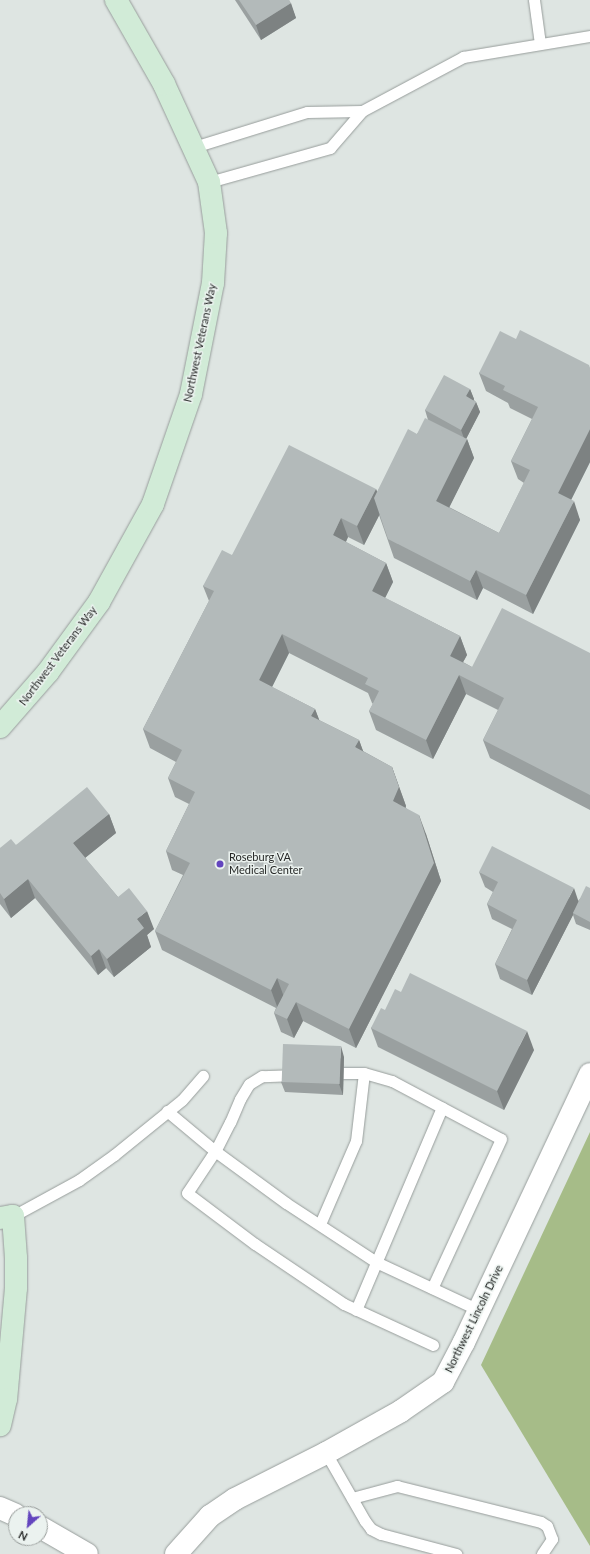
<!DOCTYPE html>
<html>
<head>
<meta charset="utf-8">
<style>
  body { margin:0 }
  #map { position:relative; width:590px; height:1554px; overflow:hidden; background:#dee5e2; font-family:Lato,sans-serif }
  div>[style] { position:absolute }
  .green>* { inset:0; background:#a6bc88 }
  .roads { filter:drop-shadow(0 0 1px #979d9b) drop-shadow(0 0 1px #979d9b) }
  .lane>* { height:11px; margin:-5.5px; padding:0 5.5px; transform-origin:5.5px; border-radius:5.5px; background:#fff }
  .street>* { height:22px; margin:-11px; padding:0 11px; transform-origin:11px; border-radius:11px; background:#fff }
  .secondary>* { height:22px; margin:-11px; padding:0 11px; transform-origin:11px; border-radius:11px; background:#d1ebd7 }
  .wall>* { inset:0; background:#9aa0a0 }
  .shaded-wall>* { inset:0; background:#7d8282 }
  .building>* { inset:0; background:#b3baba; transform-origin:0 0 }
  .dots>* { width:11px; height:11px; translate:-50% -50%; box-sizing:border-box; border:2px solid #ebf2ef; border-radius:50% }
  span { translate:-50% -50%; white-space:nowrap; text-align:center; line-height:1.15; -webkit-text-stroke:3px #ebf2ef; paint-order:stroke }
  .street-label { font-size:11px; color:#262827 }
  .poi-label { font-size:11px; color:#262827 }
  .left { translate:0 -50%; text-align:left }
  .north { position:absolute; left:8px; top:1506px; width:40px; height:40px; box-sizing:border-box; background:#ebf2ef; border:1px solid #9ca19f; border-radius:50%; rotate:207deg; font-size:11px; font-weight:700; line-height:16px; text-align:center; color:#262827 }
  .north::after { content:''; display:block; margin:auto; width:14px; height:18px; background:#6345be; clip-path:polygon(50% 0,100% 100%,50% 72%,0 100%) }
</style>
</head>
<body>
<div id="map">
  <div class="green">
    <div style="clip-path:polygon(590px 1132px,590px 1546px,481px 1365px)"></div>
  </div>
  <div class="roads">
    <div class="lane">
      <div style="left:534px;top:0;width:44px;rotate:82.2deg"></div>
      <div style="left:194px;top:147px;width:118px;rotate:-17.2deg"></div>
      <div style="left:307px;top:112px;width:55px;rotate:-1deg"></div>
      <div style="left:209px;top:182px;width:126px;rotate:-15.7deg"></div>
      <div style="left:330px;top:148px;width:49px;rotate:-49.1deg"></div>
      <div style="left:362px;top:111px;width:115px;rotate:-28.1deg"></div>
      <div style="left:463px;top:57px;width:129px;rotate:-9.4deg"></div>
      <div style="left:330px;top:1073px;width:34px"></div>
      <div style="left:364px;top:1073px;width:29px;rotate:16deg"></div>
      <div style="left:392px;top:1081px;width:123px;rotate:28deg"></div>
      <div style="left:501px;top:1139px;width:164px;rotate:114.8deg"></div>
      <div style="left:297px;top:1075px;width:35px;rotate:178deg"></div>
      <div style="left:262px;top:1076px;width:15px;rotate:148deg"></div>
      <div style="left:249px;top:1084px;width:17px;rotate:121deg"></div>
      <div style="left:240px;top:1099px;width:25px;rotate:113deg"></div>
      <div style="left:230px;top:1122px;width:33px;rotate:117deg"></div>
      <div style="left:215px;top:1151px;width:50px;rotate:123.7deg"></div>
      <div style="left:187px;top:1193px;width:85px;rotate:36.9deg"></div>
      <div style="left:255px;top:1244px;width:107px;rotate:34deg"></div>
      <div style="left:344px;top:1304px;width:98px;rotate:24.7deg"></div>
      <div style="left:167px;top:1111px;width:62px;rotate:39.8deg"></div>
      <div style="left:215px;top:1151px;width:88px;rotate:36.2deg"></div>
      <div style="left:286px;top:1203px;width:108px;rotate:33.2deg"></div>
      <div style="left:376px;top:1262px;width:114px;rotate:25deg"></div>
      <div style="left:13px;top:1216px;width:75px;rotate:-28.6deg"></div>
      <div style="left:79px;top:1180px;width:43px;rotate:-35.5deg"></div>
      <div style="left:114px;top:1155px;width:87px;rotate:-39deg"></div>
      <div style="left:182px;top:1100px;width:32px;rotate:-49deg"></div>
      <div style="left:320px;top:1224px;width:90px;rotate:-66.6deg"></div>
      <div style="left:356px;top:1141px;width:68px;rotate:-83.3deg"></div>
      <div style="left:356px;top:1310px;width:220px;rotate:-67deg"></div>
      <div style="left:326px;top:1453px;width:78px;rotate:60.2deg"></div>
      <div style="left:365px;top:1521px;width:10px;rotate:53deg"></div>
      <div style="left:371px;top:1529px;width:11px;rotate:27deg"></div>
      <div style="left:381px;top:1534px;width:78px;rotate:14.9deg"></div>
      <div style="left:352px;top:1498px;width:47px;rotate:-14.9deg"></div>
      <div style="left:397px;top:1486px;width:148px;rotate:14deg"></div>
      <div style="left:541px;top:1522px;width:7px;rotate:34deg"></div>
      <div style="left:547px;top:1526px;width:14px;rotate:69deg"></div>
      <div style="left:552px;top:1539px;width:18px;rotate:124deg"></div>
    </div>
    <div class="street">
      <div style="left:0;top:1508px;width:17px;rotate:24deg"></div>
      <div style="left:40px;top:1527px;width:54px;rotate:29.9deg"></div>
      <div style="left:176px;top:1554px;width:51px;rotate:-48.2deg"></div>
      <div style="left:210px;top:1516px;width:30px;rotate:-34deg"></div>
      <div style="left:235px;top:1499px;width:102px;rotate:-26.8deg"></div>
      <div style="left:326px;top:1453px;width:86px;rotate:-29.2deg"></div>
      <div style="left:401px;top:1411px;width:51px;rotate:-34.6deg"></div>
      <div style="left:443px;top:1382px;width:45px;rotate:-62.3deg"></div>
      <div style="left:464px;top:1342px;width:296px;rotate:-64.8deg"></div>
    </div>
    <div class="secondary">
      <div style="left:0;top:727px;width:73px;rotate:-48.9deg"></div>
      <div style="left:48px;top:672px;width:87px;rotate:-53.9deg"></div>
      <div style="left:99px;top:602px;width:112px;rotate:-61.1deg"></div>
      <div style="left:153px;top:504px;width:116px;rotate:-70.9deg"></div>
      <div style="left:191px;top:394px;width:113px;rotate:-78.8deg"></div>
      <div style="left:213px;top:283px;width:50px;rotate:-86.6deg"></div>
      <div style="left:216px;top:233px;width:51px;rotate:-97.8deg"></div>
      <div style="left:209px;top:182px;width:108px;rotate:-114.7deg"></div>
      <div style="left:164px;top:84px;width:97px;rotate:-119.7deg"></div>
      <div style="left:0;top:1218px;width:13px;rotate:-9deg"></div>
      <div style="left:13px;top:1216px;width:42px;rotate:85.9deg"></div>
      <div style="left:16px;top:1258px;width:30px;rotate:90deg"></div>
      <div style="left:16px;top:1288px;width:111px;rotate:95.1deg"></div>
      <div style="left:6px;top:1399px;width:27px;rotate:103deg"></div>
    </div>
  </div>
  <div class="wall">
    <div style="clip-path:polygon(235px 0,289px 0,296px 18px,261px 40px)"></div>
    <div style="clip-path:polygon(516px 339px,590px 368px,590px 462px,571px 500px,580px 520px,533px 614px,483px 588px,477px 600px,394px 558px,379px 515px,364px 545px,348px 537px,346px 542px,386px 563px,393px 582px,385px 598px,460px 636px,467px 655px,463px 662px,472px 667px,590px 653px,590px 810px,490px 758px,483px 740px,498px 710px,466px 694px,433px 759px,376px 730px,369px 711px,373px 704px,372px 703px,368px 693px,289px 653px,272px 687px,315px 709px,319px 720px,359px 740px,363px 751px,392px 767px,406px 806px,406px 808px,426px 834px,441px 881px,356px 1048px,303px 1021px,294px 1038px,281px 1032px,274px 1013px,276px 1008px,162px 950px,155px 931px,183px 875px,172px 870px,166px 851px,189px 804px,175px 797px,168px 778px,176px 762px,150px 748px,143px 729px,209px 601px,203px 586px,232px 555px,376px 489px,377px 492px,417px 434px,428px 420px,425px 410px,470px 389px,474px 399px,474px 400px,476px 402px,480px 412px,466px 439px,467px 439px,474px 458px,449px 507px,499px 533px,524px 483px,518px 479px,511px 461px,532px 419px,510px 408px,508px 403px,486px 391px,479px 373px)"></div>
    <div style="clip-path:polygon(109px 814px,116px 833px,85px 858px,118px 897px,154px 929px,147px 935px,151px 947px,114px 977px,106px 968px,98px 975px,35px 898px,11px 918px,0 904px,0 848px,16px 845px)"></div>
    <div style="clip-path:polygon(479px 872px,578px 901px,590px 888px,590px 930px,576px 924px,573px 915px,532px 995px,500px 979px,495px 964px,512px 929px,492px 919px,487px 904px,493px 892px,485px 887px)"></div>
    <div style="clip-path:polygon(385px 1010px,534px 1050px,504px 1110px,378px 1047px,371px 1028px)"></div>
    <div style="clip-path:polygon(344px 1057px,343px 1095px,285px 1092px,281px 1082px)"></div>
  </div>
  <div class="shaded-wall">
    <div style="clip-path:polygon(291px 3px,296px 18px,261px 40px,256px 25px)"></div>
    <div style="clip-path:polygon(470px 389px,474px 399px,470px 407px,466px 396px)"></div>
    <div style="clip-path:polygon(476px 402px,480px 412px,465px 441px,461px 430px)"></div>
    <div style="clip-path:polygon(590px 429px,590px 462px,565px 512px,558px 493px)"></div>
    <div style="clip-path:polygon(467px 439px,474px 458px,443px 520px,436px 501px)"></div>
    <div style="clip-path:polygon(376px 489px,383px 508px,364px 545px,357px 526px)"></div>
    <div style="clip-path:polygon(574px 501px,580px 520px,533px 614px,526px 595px)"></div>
    <div style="clip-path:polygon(341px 518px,348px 537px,340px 554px,333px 535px)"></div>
    <div style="clip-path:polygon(386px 563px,393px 582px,379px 610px,372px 591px)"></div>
    <div style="clip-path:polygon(476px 570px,483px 588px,477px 600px,470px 581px)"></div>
    <div style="clip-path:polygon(282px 634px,289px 653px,266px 699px,259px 680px)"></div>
    <div style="clip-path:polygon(460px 636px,467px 655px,456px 675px,450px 656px)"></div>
    <div style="clip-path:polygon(459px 675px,466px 694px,433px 759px,426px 740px)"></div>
    <div style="clip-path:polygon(315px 709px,322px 727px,311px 716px)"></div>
    <div style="clip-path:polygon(359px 740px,366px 759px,355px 747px)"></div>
    <div style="clip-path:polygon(392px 767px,406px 806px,399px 820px,393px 801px)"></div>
    <div style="clip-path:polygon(109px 814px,116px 833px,80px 862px,73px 843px)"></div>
    <div style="clip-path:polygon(419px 815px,426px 834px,441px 881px,356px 1048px,349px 1029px)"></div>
    <div style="clip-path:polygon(28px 879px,35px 898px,11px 918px,4px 899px)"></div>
    <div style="clip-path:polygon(574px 888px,579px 903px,573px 913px,573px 915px,532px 995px,527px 980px)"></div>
    <div style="clip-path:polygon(147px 911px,154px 929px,147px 935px,151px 947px,114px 977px,107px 959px,137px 919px)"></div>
    <div style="clip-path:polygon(99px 949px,106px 968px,98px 975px,91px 956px)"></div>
    <div style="clip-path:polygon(277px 978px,284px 997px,278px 1009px,271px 990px)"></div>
    <div style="clip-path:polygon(296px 1002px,303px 1021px,294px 1038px,287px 1019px)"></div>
    <div style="clip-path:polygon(527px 1031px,534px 1050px,504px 1110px,497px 1091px)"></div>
    <div style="clip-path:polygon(341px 1046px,344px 1057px,343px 1095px,339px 1084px)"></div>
  </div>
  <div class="building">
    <div style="clip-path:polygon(239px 0,289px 0,291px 3px,256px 25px)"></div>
    <div style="clip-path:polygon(520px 330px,589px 365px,590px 368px,590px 429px,558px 493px,574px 501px,526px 595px,476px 570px,470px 581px,388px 539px,374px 498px,408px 429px,417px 434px,425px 418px,467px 439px,436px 501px,499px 533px,530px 470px,511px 461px,538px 407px,503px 390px,505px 386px,479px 373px,500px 331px,516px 339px)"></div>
    <div style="clip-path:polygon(444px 375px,470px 389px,466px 396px,476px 402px,461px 430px,425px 410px)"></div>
    <div style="clip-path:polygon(289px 445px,376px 489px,357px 526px,341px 518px,333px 535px,386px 563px,372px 591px,460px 636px,450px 656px,472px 667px,502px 608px,590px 653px,590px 795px,483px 740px,504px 698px,459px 675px,426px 740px,369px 711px,379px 691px,365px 684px,368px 678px,282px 634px,259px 680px,315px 709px,311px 716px,359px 740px,355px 747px,392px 767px,399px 787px,393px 801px,419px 815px,434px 863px,349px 1029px,296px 1002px,287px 1019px,274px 1013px,289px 984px,277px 978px,271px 990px,155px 931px,190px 863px,166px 851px,195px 792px,168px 778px,182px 750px,143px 729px,214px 591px,203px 586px,222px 550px,232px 555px)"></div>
    <div style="clip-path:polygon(87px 787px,109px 814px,73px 843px,118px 897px,129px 888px,147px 911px,137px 919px,144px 928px,107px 959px,99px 949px,91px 956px,28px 879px,4px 899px,0 893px,0 848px,11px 839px,16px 845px)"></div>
    <div style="clip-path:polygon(492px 846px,574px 888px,527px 980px,495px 964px,517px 920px,487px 904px,498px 882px,479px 872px)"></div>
    <div style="clip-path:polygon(586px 886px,590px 888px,590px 922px,573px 913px)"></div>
    <div style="clip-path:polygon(410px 973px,527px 1031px,497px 1091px,371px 1028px,381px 1008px,385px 1010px,395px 989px,401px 992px)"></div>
    <div style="left:283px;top:1044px;width:58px;height:38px;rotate:2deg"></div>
  </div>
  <div class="dots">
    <div style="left:220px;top:864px;background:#6345be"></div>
  </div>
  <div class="street-label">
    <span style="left:200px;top:343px;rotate:-78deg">Northwest Veterans Way</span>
    <span style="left:58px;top:656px;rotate:-53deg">Northwest Veterans Way</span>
    <span style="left:474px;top:1319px;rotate:-64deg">Northwest Lincoln Drive</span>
  </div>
  <div class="poi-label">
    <span class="left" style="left:229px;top:864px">Roseburg VA<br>Medical Center</span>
  </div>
  <div class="north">N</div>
</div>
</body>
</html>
